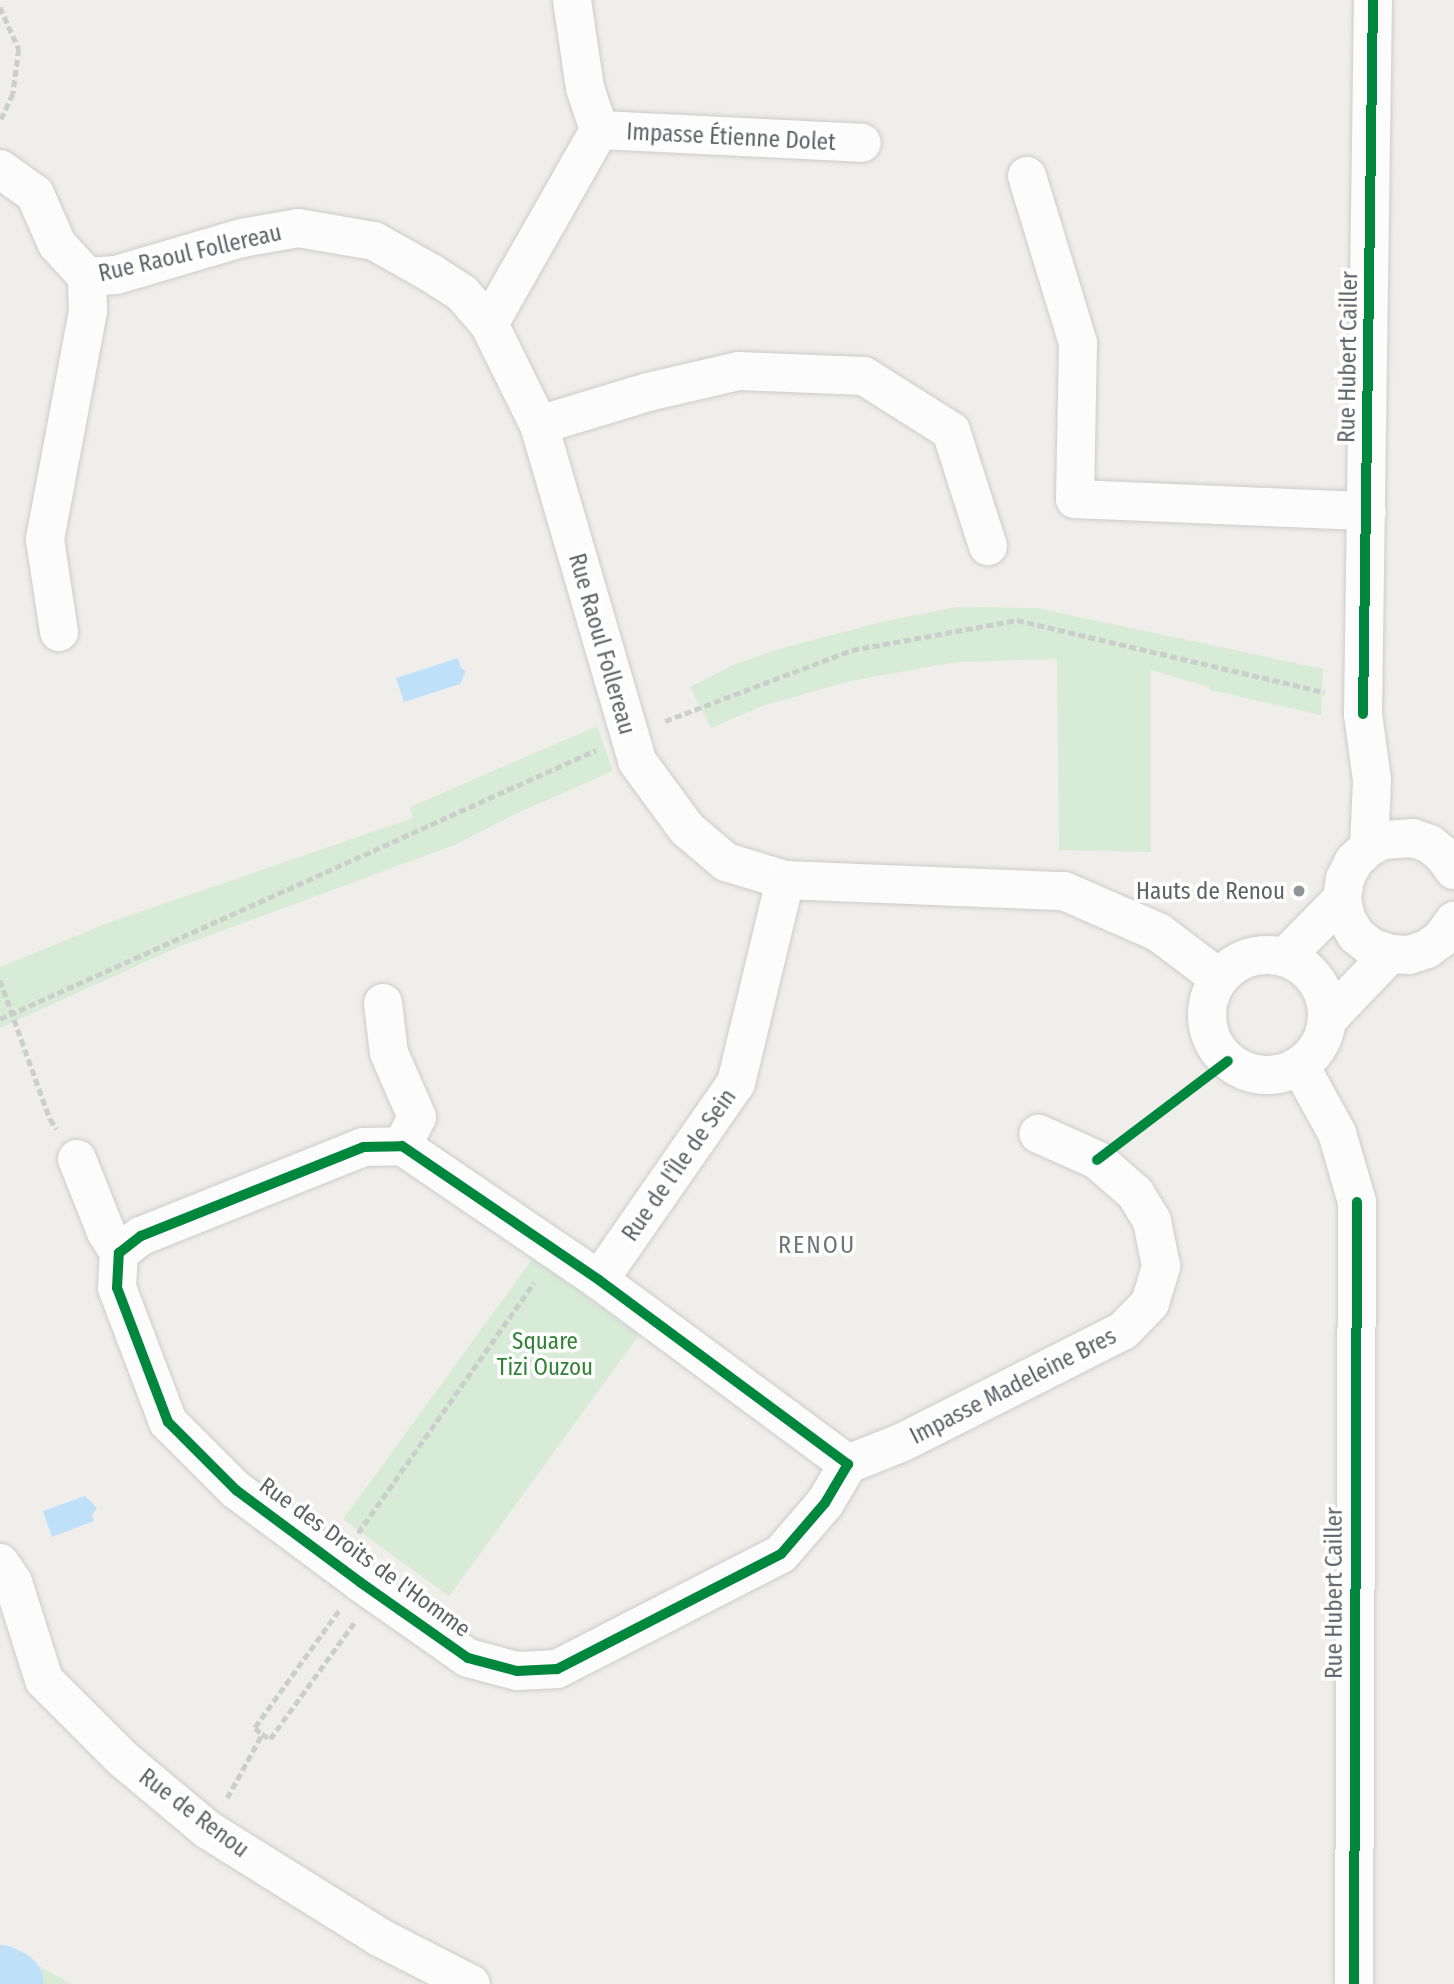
<!DOCTYPE html>
<html>
<head>
<meta charset="utf-8">
<style>
  body { margin:0 }
  #map { position:relative; width:1454px; height:1984px; overflow:hidden; background:#efeeea; font-family:"Fira Sans Condensed",sans-serif }
  div>[style] { position:absolute }
  .green>* { inset:0; background:#d8ebd6; transform-origin:0 0 }
  .water>* { inset:0; background:#bfe0f9 }
  .river>* { height:68px; margin:-34px; padding:0 34px; transform-origin:34px; border-radius:34px; background:#bfe0f9 }
  .path>* { height:4.5px; margin-top:-2.25px; transform-origin:0; background:repeating-linear-gradient(90deg,#cacfcc 0 7px,transparent 0 10.5px) }
  .roads { filter:drop-shadow(0 0 2px #cbcccc) drop-shadow(0 0 2px #cbcccc) }
  .minor>* { height:38px; margin:-19px; padding:0 19px; transform-origin:19px; border-radius:19px; background:#fdfcfc }
  .minor>.ring { margin:-19px; padding:0; box-sizing:content-box; background:none; border:38px solid #fdfcfc; border-radius:50% }
  .cycleway>* { height:10px; margin:-5px; padding:0 5px; transform-origin:5px; border-radius:5px; background:#00873e }
  .dots>* { width:19px; height:19px; translate:-50% -50%; box-sizing:border-box; border:4px solid #fff; border-radius:50% }
  span { translate:-50% -50%; white-space:nowrap; text-align:center; line-height:1.15; -webkit-text-stroke:7px #fff; paint-order:stroke }
  .street-label { font-size:23px; color:#5f6368 }
  .poi-label { font-size:23px; color:#5f6368 }
  .right { translate:-100% -50%; text-align:right }
  .park-label { font-size:23px; color:#348238 }
  .neighbourhood-label { font-size:24px; color:#70757a; letter-spacing:2px }
</style>
</head>
<body>
<div id="map">
  <div class="green">
    <div style="clip-path:polygon(957px 607px,1037px 608px,1323px 669px,1321px 715px,1210px 690px,1209px 687px,1151px 670px,1151px 852px,1059px 850px,1057px 659px,956px 662px,850px 681px,762px 706px,711px 728px,690px 687px,735px 664px,779px 649px,881px 622px)"></div>
    <div style="clip-path:polygon(597px 726px,613px 771px,517px 813px,457px 844px,178px 947px,0 1028px,0 967px,113px 921px,413px 818px,410px 807px)"></div>
    <div style="left:533px;top:1258px;width:131px;height:323px;rotate:36deg"></div>
    <div style="clip-path:polygon(0 1944px,71px 1984px,0 1984px)"></div>
  </div>
  <div class="water">
    <div style="clip-path:polygon(458px 658px,461px 668px,466px 671px,460px 684px,404px 702px,396px 678px)"></div>
    <div style="clip-path:polygon(85px 1496px,97px 1508px,92px 1515px,94px 1521px,52px 1537px,43px 1511px)"></div>
  </div>
  <div class="river">
    <div style="left:0;top:1979px;width:11px;rotate:27deg"></div>
  </div>
  <div class="path">
    <div style="left:0;top:7px;width:46px;rotate:65.7deg"></div>
    <div style="left:19px;top:49px;width:45px;rotate:97.6deg"></div>
    <div style="left:13px;top:94px;width:31px;rotate:115deg"></div>
    <div style="left:665px;top:721px;width:200px;rotate:-20.8deg"></div>
    <div style="left:852px;top:650px;width:168px;rotate:-10.3deg"></div>
    <div style="left:1017px;top:620px;width:316px;rotate:13.2deg"></div>
    <div style="left:0;top:980px;width:148px;rotate:70.2deg"></div>
    <div style="left:50px;top:1119px;width:12px;rotate:55deg"></div>
    <div style="left:0;top:1019px;width:654px;rotate:-24.29deg"></div>
    <div style="left:358px;top:1533px;width:306px;rotate:-54.9deg"></div>
    <div style="left:339px;top:1611px;width:144px;rotate:125.7deg"></div>
    <div style="left:255px;top:1728px;width:9px;rotate:41deg"></div>
    <div style="left:262px;top:1734px;width:9px;rotate:32deg"></div>
    <div style="left:270px;top:1739px;width:143px;rotate:-54.1deg"></div>
    <div style="left:227px;top:1798px;width:73px;rotate:-61.3deg"></div>
  </div>
  <div class="roads">
    <div class="minor">
      <div style="left:599px;top:130px;width:263px;rotate:2.8deg"></div>
      <div style="left:0;top:169px;width:43px;rotate:35.5deg"></div>
      <div style="left:35px;top:194px;width:55px;rotate:66.3deg"></div>
      <div style="left:57px;top:244px;width:45px;rotate:47.7deg"></div>
      <div style="left:1027px;top:176px;width:175px;rotate:73deg"></div>
      <div style="left:1078px;top:343px;width:156px;rotate:91.1deg"></div>
      <div style="left:1075px;top:499px;width:292px;rotate:2.4deg"></div>
      <div style="left:87px;top:277px;width:29px;rotate:-4deg"></div>
      <div style="left:116px;top:275px;width:131px;rotate:-16.4deg"></div>
      <div style="left:242px;top:238px;width:57px;rotate:-10.1deg"></div>
      <div style="left:298px;top:228px;width:77px;rotate:9.7deg"></div>
      <div style="left:374px;top:241px;width:65px;rotate:29.3deg"></div>
      <div style="left:431px;top:273px;width:37px;rotate:33deg"></div>
      <div style="left:462px;top:293px;width:41px;rotate:48.9deg"></div>
      <div style="left:489px;top:324px;width:113px;rotate:63.7deg"></div>
      <div style="left:539px;top:425px;width:350px;rotate:73.7deg"></div>
      <div style="left:637px;top:761px;width:84px;rotate:53.7deg"></div>
      <div style="left:687px;top:829px;width:51px;rotate:40.2deg"></div>
      <div style="left:726px;top:862px;width:62px;rotate:17deg"></div>
      <div style="left:785px;top:880px;width:279px;rotate:2.3deg"></div>
      <div style="left:1064px;top:891px;width:103px;rotate:23.6deg"></div>
      <div style="left:1158px;top:932px;width:76px;rotate:37deg"></div>
      <div style="left:489px;top:324px;width:223px;rotate:-60.4deg"></div>
      <div style="left:599px;top:130px;width:44px;rotate:-108.4deg"></div>
      <div style="left:585px;top:88px;width:89px;rotate:-98.4deg"></div>
      <div style="left:539px;top:425px;width:114px;rotate:-16.8deg"></div>
      <div style="left:648px;top:392px;width:93px;rotate:-13deg"></div>
      <div style="left:739px;top:371px;width:125px;rotate:2.3deg"></div>
      <div style="left:864px;top:376px;width:103px;rotate:32.3deg"></div>
      <div style="left:951px;top:431px;width:121px;rotate:72.2deg"></div>
      <div style="left:59px;top:632px;width:94px;rotate:-98.6deg"></div>
      <div style="left:45px;top:539px;width:232px;rotate:-79.3deg"></div>
      <div style="left:88px;top:311px;width:34px;rotate:-92deg"></div>
      <div style="left:1369px;top:847px;width:67px;rotate:-87.4deg"></div>
      <div style="left:1372px;top:780px;width:67px;rotate:-97.8deg"></div>
      <div style="left:1363px;top:714px;width:714px;rotate:-89.2deg"></div>
      <div style="left:1454px;top:870px;width:19px;rotate:-126deg"></div>
      <div style="left:1443px;top:855px;width:17px;rotate:-140deg"></div>
      <div style="left:1430px;top:844px;width:18px;rotate:-161deg"></div>
      <div style="left:1413px;top:838px;width:30px;rotate:176deg"></div>
      <div style="left:1383px;top:840px;width:16px;rotate:153deg"></div>
      <div style="left:1369px;top:847px;width:21px;rotate:137deg"></div>
      <div style="left:1354px;top:861px;width:20px;rotate:117deg"></div>
      <div style="left:1345px;top:879px;width:20px;rotate:99deg"></div>
      <div style="left:1342px;top:899px;width:19px;rotate:78deg"></div>
      <div style="left:1346px;top:918px;width:20px;rotate:60deg"></div>
      <div style="left:1356px;top:935px;width:19px;rotate:39deg"></div>
      <div style="left:1371px;top:947px;width:20px;rotate:20deg"></div>
      <div style="left:1390px;top:954px;width:19px;rotate:3deg"></div>
      <div style="left:1409px;top:955px;width:19px;rotate:-18deg"></div>
      <div style="left:1427px;top:949px;width:19px;rotate:-36deg"></div>
      <div style="left:1442px;top:938px;width:21px;rotate:-55deg"></div>
      <div class="ring" style="left:1207px;top:955px;width:82px;height:82px"></div>
      <div style="left:1285px;top:957px;width:81px;rotate:-45.5deg"></div>
      <div style="left:383px;top:1003px;width:50px;rotate:83.2deg"></div>
      <div style="left:389px;top:1053px;width:70px;rotate:66.4deg"></div>
      <div style="left:417px;top:1117px;width:33px;rotate:117deg"></div>
      <div style="left:1328px;top:1019px;width:90px;rotate:-46.4deg"></div>
      <div style="left:1300px;top:1066px;width:77px;rotate:61.1deg"></div>
      <div style="left:1337px;top:1133px;width:72px;rotate:73.8deg"></div>
      <div style="left:1357px;top:1202px;width:782px;rotate:90.22deg"></div>
      <div style="left:402px;top:1146px;width:238px;rotate:34.2deg"></div>
      <div style="left:599px;top:1280px;width:310px;rotate:36.5deg"></div>
      <div style="left:848px;top:1464px;width:45px;rotate:120.5deg"></div>
      <div style="left:825px;top:1503px;width:67px;rotate:130.8deg"></div>
      <div style="left:781px;top:1554px;width:252px;rotate:152.8deg"></div>
      <div style="left:557px;top:1669px;width:40px;rotate:177.1deg"></div>
      <div style="left:517px;top:1671px;width:51px;rotate:-165.1deg"></div>
      <div style="left:468px;top:1658px;width:132px;rotate:-144.9deg"></div>
      <div style="left:360px;top:1582px;width:154px;rotate:-143.4deg"></div>
      <div style="left:236px;top:1490px;width:96px;rotate:-135deg"></div>
      <div style="left:168px;top:1422px;width:143px;rotate:-110.8deg"></div>
      <div style="left:117px;top:1288px;width:35px;rotate:-87deg"></div>
      <div style="left:119px;top:1253px;width:28px;rotate:-38deg"></div>
      <div style="left:141px;top:1236px;width:239px;rotate:-21.8deg"></div>
      <div style="left:363px;top:1147px;width:39px;rotate:-1deg"></div>
      <div style="left:77px;top:1159px;width:79px;rotate:68.3deg"></div>
      <div style="left:106px;top:1232px;width:25px;rotate:58deg"></div>
      <div style="left:599px;top:1280px;width:240px;rotate:-55.2deg"></div>
      <div style="left:736px;top:1083px;width:209px;rotate:-76.4deg"></div>
      <div style="left:848px;top:1464px;width:59px;rotate:-21.8deg"></div>
      <div style="left:903px;top:1442px;width:246px;rotate:-26.8deg"></div>
      <div style="left:1123px;top:1331px;width:39px;rotate:-46deg"></div>
      <div style="left:1150px;top:1303px;width:39px;rotate:-73deg"></div>
      <div style="left:1161px;top:1266px;width:46px;rotate:-101.3deg"></div>
      <div style="left:1152px;top:1221px;width:33px;rotate:-121deg"></div>
      <div style="left:1135px;top:1193px;width:50px;rotate:-139deg"></div>
      <div style="left:1097px;top:1160px;width:64px;rotate:-155.9deg"></div>
      <div style="left:0;top:1563px;width:23px;rotate:56deg"></div>
      <div style="left:13px;top:1582px;width:103px;rotate:72.4deg"></div>
      <div style="left:44px;top:1680px;width:112px;rotate:45deg"></div>
      <div style="left:123px;top:1759px;width:111px;rotate:39.9deg"></div>
      <div style="left:208px;top:1830px;width:202px;rotate:32deg"></div>
      <div style="left:379px;top:1937px;width:103px;rotate:27.1deg"></div>
    </div>
  </div>
  <div class="cycleway">
    <div style="left:1363px;top:714px;width:714px;rotate:-89.2deg"></div>
    <div style="left:402px;top:1146px;width:238px;rotate:34.2deg"></div>
    <div style="left:599px;top:1280px;width:310px;rotate:36.5deg"></div>
    <div style="left:848px;top:1464px;width:45px;rotate:120.5deg"></div>
    <div style="left:825px;top:1503px;width:67px;rotate:130.8deg"></div>
    <div style="left:781px;top:1554px;width:252px;rotate:152.8deg"></div>
    <div style="left:557px;top:1669px;width:40px;rotate:177.1deg"></div>
    <div style="left:517px;top:1671px;width:51px;rotate:-165.1deg"></div>
    <div style="left:468px;top:1658px;width:132px;rotate:-144.9deg"></div>
    <div style="left:360px;top:1582px;width:154px;rotate:-143.4deg"></div>
    <div style="left:236px;top:1490px;width:96px;rotate:-135deg"></div>
    <div style="left:168px;top:1422px;width:143px;rotate:-110.8deg"></div>
    <div style="left:117px;top:1288px;width:35px;rotate:-87deg"></div>
    <div style="left:119px;top:1253px;width:28px;rotate:-38deg"></div>
    <div style="left:141px;top:1236px;width:239px;rotate:-21.8deg"></div>
    <div style="left:363px;top:1147px;width:39px;rotate:-1deg"></div>
    <div style="left:1097px;top:1160px;width:164px;rotate:-37.1deg"></div>
    <div style="left:1354px;top:1984px;width:782px;rotate:-89.78deg"></div>
  </div>
  <div class="dots">
    <div style="left:1299px;top:891px;background:#919496"></div>
  </div>
  <div class="street-label">
    <span style="left:731px;top:137px;rotate:3deg">Impasse Étienne Dolet</span>
    <span style="left:190px;top:253px;rotate:-13deg">Rue Raoul Follereau</span>
    <span style="left:1348px;top:357px;rotate:-89deg">Rue Hubert Cailler</span>
    <span style="left:602px;top:644px;rotate:74deg">Rue Raoul Follereau</span>
    <span style="left:679px;top:1165px;rotate:-55deg">Rue de l'Île de Sein</span>
    <span style="left:1013px;top:1386px;rotate:-27deg">Impasse Madeleine Bres</span>
    <span style="left:365px;top:1557px;rotate:36deg">Rue des Droits de l'Homme</span>
    <span style="left:1334px;top:1593px;rotate:-90deg">Rue Hubert Cailler</span>
    <span style="left:194px;top:1813px;rotate:37deg">Rue de Renou</span>
  </div>
  <div class="poi-label">
    <span class="right" style="left:1285px;top:891px">Hauts de Renou</span>
  </div>
  <div class="park-label">
    <span style="left:545px;top:1354px">Square<br>Tizi Ouzou</span>
  </div>
  <div class="neighbourhood-label">
    <span style="left:817px;top:1246px">RENOU</span>
  </div>
</div>
</body>
</html>
